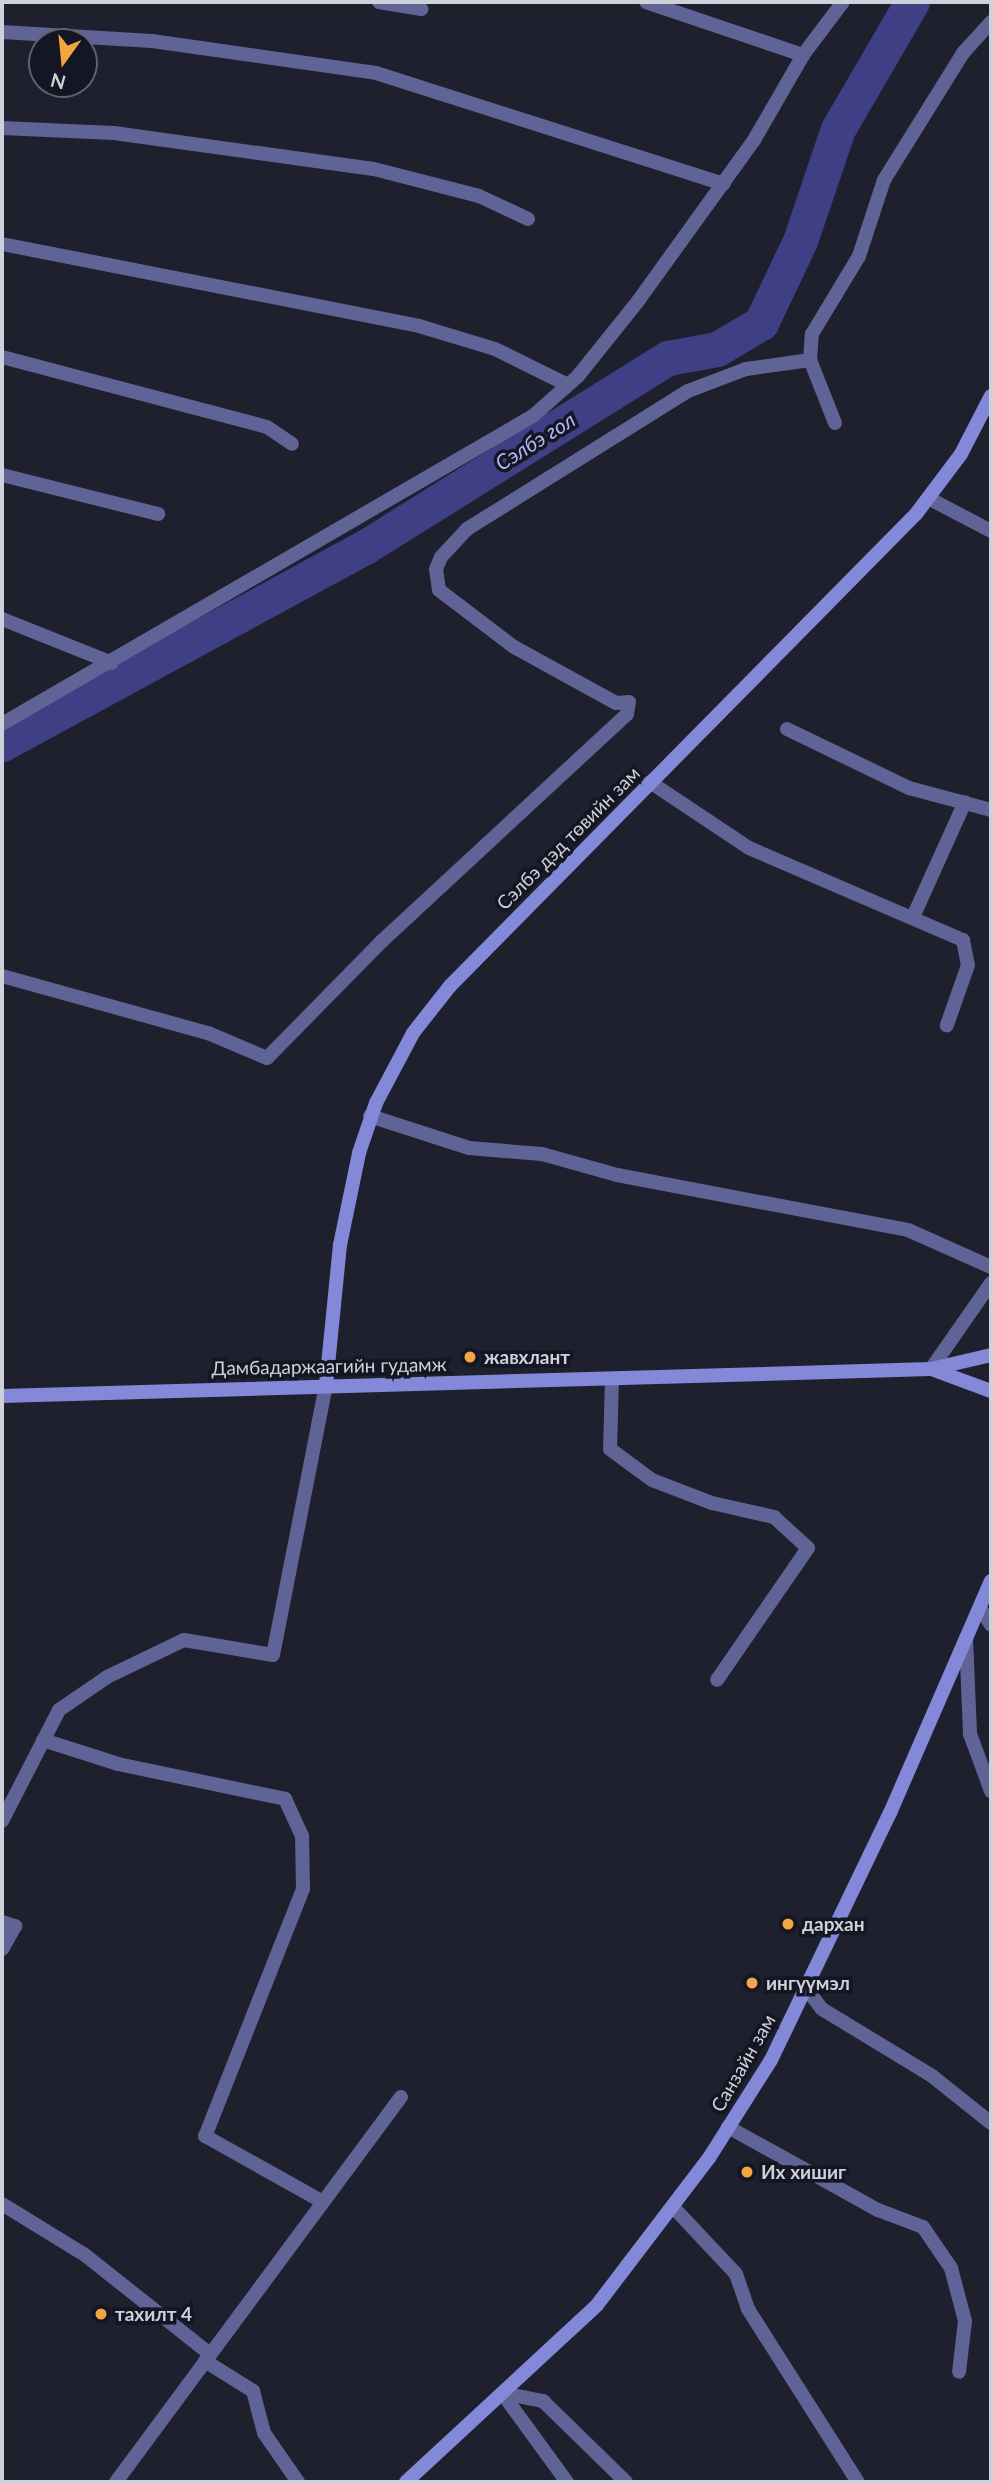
<!DOCTYPE html>
<html>
<head>
<meta charset="utf-8">
<style>
  body { margin:0 }
  #map { position:relative; width:993px; height:2484px; overflow:hidden; background:#1e202d; font-family:Lato,sans-serif }
  div>[style] { position:absolute }
  .river>* { height:35px; margin:-17.5px; padding:0 17.5px; transform-origin:17.5px; border-radius:17.5px; background:#3e3f85 }
  .street>* { height:14px; margin:-7px; padding:0 7px; transform-origin:7px; border-radius:7px; background:#5f6395 }
  .secondary>* { height:14px; margin:-7px; padding:0 7px; transform-origin:7px; border-radius:7px; background:#8388d8 }
  .dots>* { width:19px; height:19px; translate:-50% -50%; box-sizing:border-box; border:4px solid #151623; border-radius:50% }
  span { translate:-50% -50%; white-space:nowrap; text-align:center; line-height:1.15; -webkit-text-stroke:7px #151623; paint-order:stroke }
  .street-label { font-size:19px; color:#cfd1da }
  .poi-label { font-size:19px; color:#cfd1da; font-weight:700 }
  .left { translate:0 -50%; text-align:left }
  .water-label { font-size:21px; color:#b2b8f5; font-style:italic }
  .frame { position:absolute; inset:0; border:4px solid #cfd1da; pointer-events:none }
  .north { position:absolute; left:28px; top:28px; width:70px; height:70px; box-sizing:border-box; background:#151623; border:2px solid #5f616c; border-radius:50%; rotate:195deg; font-size:19px; font-weight:700; line-height:28px; text-align:center; color:#cfd1da }
  .north::after { content:''; display:block; margin:auto; width:24px; height:32px; background:#f2a540; clip-path:polygon(50% 0,100% 100%,50% 72%,0 100%) }
</style>
</head>
<body>
<div id="map">
  <div class="river">
    <div style="left:2px;top:744px;width:413px;rotate:-28.5deg"></div>
    <div style="left:365px;top:547px;width:357px;rotate:-32deg"></div>
    <div style="left:668px;top:358px;width:50px;rotate:-10.4deg"></div>
    <div style="left:717px;top:349px;width:51px;rotate:-30.6deg"></div>
    <div style="left:761px;top:323px;width:91px;rotate:-64.6deg"></div>
    <div style="left:800px;top:241px;width:118px;rotate:-71.3deg"></div>
    <div style="left:838px;top:129px;width:147px;rotate:-59.8deg"></div>
  </div>
  <div class="street">
    <div style="left:379px;top:2px;width:43px;rotate:9.5deg"></div>
    <div style="left:646px;top:2px;width:166px;rotate:18.7deg"></div>
    <div style="left:2px;top:32px;width:150px;rotate:3.4deg"></div>
    <div style="left:152px;top:41px;width:226px;rotate:8.1deg"></div>
    <div style="left:376px;top:73px;width:365px;rotate:17.7deg"></div>
    <div style="left:2px;top:128px;width:112px;rotate:2.6deg"></div>
    <div style="left:114px;top:133px;width:262px;rotate:7.9deg"></div>
    <div style="left:374px;top:169px;width:108px;rotate:14.4deg"></div>
    <div style="left:479px;top:196px;width:54px;rotate:25.1deg"></div>
    <div style="left:2px;top:244px;width:425px;rotate:11.1deg"></div>
    <div style="left:419px;top:326px;width:79px;rotate:16.8deg"></div>
    <div style="left:495px;top:349px;width:81px;rotate:26.3deg"></div>
    <div style="left:2px;top:357px;width:274px;rotate:14.8deg"></div>
    <div style="left:267px;top:427px;width:30px;rotate:34deg"></div>
    <div style="left:835px;top:423px;width:68px;rotate:-111.6deg"></div>
    <div style="left:810px;top:360px;width:26px;rotate:-86deg"></div>
    <div style="left:812px;top:334px;width:91px;rotate:-58.9deg"></div>
    <div style="left:859px;top:256px;width:80px;rotate:-71.8deg"></div>
    <div style="left:884px;top:180px;width:150px;rotate:-58.1deg"></div>
    <div style="left:963px;top:53px;width:42px;rotate:-47.9deg"></div>
    <div style="left:2px;top:475px;width:161px;rotate:14deg"></div>
    <div style="left:930px;top:499px;width:69px;rotate:27.7deg"></div>
    <div style="left:2px;top:619px;width:118px;rotate:21.8deg"></div>
    <div style="left:2px;top:724px;width:614px;rotate:-30.12deg"></div>
    <div style="left:533px;top:416px;width:60px;rotate:-41.6deg"></div>
    <div style="left:578px;top:376px;width:96px;rotate:-51.3deg"></div>
    <div style="left:638px;top:301px;width:198px;rotate:-54.2deg"></div>
    <div style="left:754px;top:140px;width:98px;rotate:-60deg"></div>
    <div style="left:803px;top:55px;width:66px;rotate:-53deg"></div>
    <div style="left:787px;top:729px;width:136px;rotate:25.8deg"></div>
    <div style="left:909px;top:788px;width:85px;rotate:15deg"></div>
    <div style="left:650px;top:782px;width:119px;rotate:33.7deg"></div>
    <div style="left:749px;top:848px;width:233px;rotate:23.3deg"></div>
    <div style="left:963px;top:940px;width:25px;rotate:79deg"></div>
    <div style="left:968px;top:965px;width:64px;rotate:109.3deg"></div>
    <div style="left:913px;top:917px;width:126px;rotate:-65.7deg"></div>
    <div style="left:2px;top:976px;width:214px;rotate:15.5deg"></div>
    <div style="left:208px;top:1033px;width:64px;rotate:23deg"></div>
    <div style="left:267px;top:1058px;width:164px;rotate:-45.5deg"></div>
    <div style="left:382px;top:941px;width:334px;rotate:-42.8deg"></div>
    <div style="left:627px;top:714px;width:12px;rotate:-81deg"></div>
    <div style="left:629px;top:702px;width:13px;rotate:176deg"></div>
    <div style="left:616px;top:703px;width:116px;rotate:-151.2deg"></div>
    <div style="left:514px;top:647px;width:94px;rotate:-142.8deg"></div>
    <div style="left:439px;top:590px;width:21px;rotate:-98deg"></div>
    <div style="left:436px;top:569px;width:13px;rotate:-67deg"></div>
    <div style="left:441px;top:557px;width:38px;rotate:-47deg"></div>
    <div style="left:467px;top:529px;width:261px;rotate:-32deg"></div>
    <div style="left:688px;top:391px;width:62px;rotate:-20.8deg"></div>
    <div style="left:746px;top:369px;width:65px;rotate:-8deg"></div>
    <div style="left:370px;top:1116px;width:104px;rotate:17.9deg"></div>
    <div style="left:469px;top:1148px;width:73px;rotate:4.7deg"></div>
    <div style="left:542px;top:1154px;width:78px;rotate:15.6deg"></div>
    <div style="left:617px;top:1175px;width:296px;rotate:10.7deg"></div>
    <div style="left:908px;top:1230px;width:91px;rotate:24deg"></div>
    <div style="left:931px;top:1369px;width:105px;rotate:-55.1deg"></div>
    <div style="left:612px;top:1379px;width:70px;rotate:91.6deg"></div>
    <div style="left:610px;top:1449px;width:52px;rotate:36.4deg"></div>
    <div style="left:652px;top:1480px;width:64px;rotate:21deg"></div>
    <div style="left:712px;top:1503px;width:64px;rotate:12.7deg"></div>
    <div style="left:774px;top:1517px;width:46px;rotate:42.4deg"></div>
    <div style="left:808px;top:1548px;width:160px;rotate:124.6deg"></div>
    <div style="left:980px;top:1608px;width:20px;rotate:57deg"></div>
    <div style="left:966px;top:1638px;width:96px;rotate:87.6deg"></div>
    <div style="left:970px;top:1734px;width:61px;rotate:69.8deg"></div>
    <div style="left:43px;top:1740px;width:79px;rotate:17.7deg"></div>
    <div style="left:118px;top:1764px;width:171px;rotate:11.8deg"></div>
    <div style="left:285px;top:1799px;width:41px;rotate:65.3deg"></div>
    <div style="left:302px;top:1836px;width:53px;rotate:88.9deg"></div>
    <div style="left:303px;top:1889px;width:266px;rotate:111.6deg"></div>
    <div style="left:205px;top:2136px;width:135px;rotate:29.2deg"></div>
    <div style="left:2px;top:1821px;width:125px;rotate:-62.8deg"></div>
    <div style="left:59px;top:1710px;width:58px;rotate:-34.5deg"></div>
    <div style="left:107px;top:1677px;width:85px;rotate:-25.7deg"></div>
    <div style="left:184px;top:1640px;width:90px;rotate:9.6deg"></div>
    <div style="left:273px;top:1655px;width:275px;rotate:-78.9deg"></div>
    <div style="left:2px;top:1922px;width:14px;rotate:17deg"></div>
    <div style="left:15px;top:1926px;width:26px;rotate:119deg"></div>
    <div style="left:806px;top:1988px;width:26px;rotate:53deg"></div>
    <div style="left:822px;top:2009px;width:129px;rotate:31.3deg"></div>
    <div style="left:932px;top:2076px;width:75px;rotate:38.5deg"></div>
    <div style="left:728px;top:2127px;width:171px;rotate:29deg"></div>
    <div style="left:878px;top:2210px;width:48px;rotate:20.7deg"></div>
    <div style="left:923px;top:2227px;width:50px;rotate:55.7deg"></div>
    <div style="left:951px;top:2268px;width:55px;rotate:75.2deg"></div>
    <div style="left:965px;top:2321px;width:51px;rotate:96.7deg"></div>
    <div style="left:2px;top:2204px;width:97px;rotate:31.6deg"></div>
    <div style="left:85px;top:2255px;width:159px;rotate:38.4deg"></div>
    <div style="left:675px;top:2209px;width:89px;rotate:46.8deg"></div>
    <div style="left:736px;top:2274px;width:37px;rotate:71deg"></div>
    <div style="left:748px;top:2309px;width:205px;rotate:57.6deg"></div>
    <div style="left:205px;top:2361px;width:57px;rotate:32deg"></div>
    <div style="left:253px;top:2391px;width:43px;rotate:75.3deg"></div>
    <div style="left:264px;top:2433px;width:60px;rotate:55.2deg"></div>
    <div style="left:116px;top:2482px;width:479px;rotate:-53.5deg"></div>
    <div style="left:567px;top:2482px;width:110px;rotate:-126.1deg"></div>
    <div style="left:502px;top:2393px;width:42px;rotate:11deg"></div>
    <div style="left:543px;top:2401px;width:116px;rotate:44.3deg"></div>
  </div>
  <div class="secondary">
    <div style="left:934px;top:1370px;width:61px;rotate:20.2deg"></div>
    <div style="left:326px;top:1385px;width:141px;rotate:-84.3deg"></div>
    <div style="left:340px;top:1245px;width:94px;rotate:-78.3deg"></div>
    <div style="left:359px;top:1153px;width:53px;rotate:-71.2deg"></div>
    <div style="left:376px;top:1103px;width:79px;rotate:-62.1deg"></div>
    <div style="left:413px;top:1033px;width:60px;rotate:-51.8deg"></div>
    <div style="left:450px;top:986px;width:663px;rotate:-45.37deg"></div>
    <div style="left:916px;top:514px;width:75px;rotate:-53.1deg"></div>
    <div style="left:961px;top:454px;width:65px;rotate:-62.7deg"></div>
    <div style="left:2px;top:1396px;width:929px;rotate:-1.66deg"></div>
    <div style="left:931px;top:1369px;width:62px;rotate:-13.1deg"></div>
    <div style="left:406px;top:2482px;width:260px;rotate:-42.8deg"></div>
    <div style="left:597px;top:2305px;width:185px;rotate:-52.7deg"></div>
    <div style="left:709px;top:2158px;width:116px;rotate:-57.7deg"></div>
    <div style="left:771px;top:2060px;width:274px;rotate:-64.3deg"></div>
    <div style="left:890px;top:1813px;width:253px;rotate:-66.5deg"></div>
  </div>
  <div class="dots">
    <div style="left:470px;top:1357px;background:#f2a540"></div>
    <div style="left:788px;top:1924px;background:#f2a540"></div>
    <div style="left:752px;top:1983px;background:#f2a540"></div>
    <div style="left:747px;top:2172px;background:#f2a540"></div>
    <div style="left:101px;top:2314px;background:#f2a540"></div>
  </div>
  <div class="street-label">
    <span style="left:568px;top:838px;rotate:-45deg">Сэлбэ дэд төвийн зам</span>
    <span style="left:329px;top:1366px;rotate:-1deg">Дамбадаржаагийн гудамж</span>
    <span style="left:743px;top:2063px;rotate:-60deg">Санзайн зам</span>
  </div>
  <div class="poi-label">
    <span class="left" style="left:484px;top:1357px">жавхлант</span>
    <span class="left" style="left:802px;top:1924px">дархан</span>
    <span class="left" style="left:766px;top:1983px">ингүүмэл</span>
    <span class="left" style="left:761px;top:2172px">Их хишиг</span>
    <span class="left" style="left:115px;top:2314px">тахилт 4</span>
  </div>
  <div class="water-label">
    <span style="left:535px;top:441px;rotate:-32deg">Сэлбэ гол</span>
  </div>
  <div class="frame"></div>
  <div class="north">N</div>
</div>
</body>
</html>
